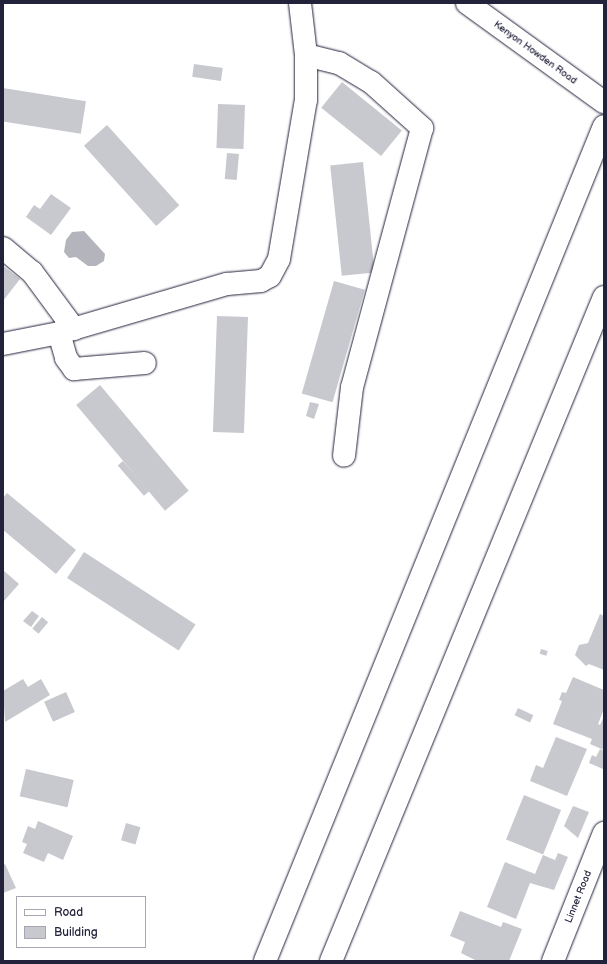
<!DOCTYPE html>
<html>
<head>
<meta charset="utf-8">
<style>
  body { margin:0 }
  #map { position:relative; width:607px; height:964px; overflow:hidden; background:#fff; font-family:"Balsamiq Sans",sans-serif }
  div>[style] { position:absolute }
  .water>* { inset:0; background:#b4b4bc }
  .building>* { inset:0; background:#c8c8cf; transform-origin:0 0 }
  .roads { filter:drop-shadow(0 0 1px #22223b) drop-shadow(0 0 1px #22223b) }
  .minor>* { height:22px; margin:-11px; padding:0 11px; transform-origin:11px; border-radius:11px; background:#fff }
  .highway>* { height:22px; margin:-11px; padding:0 11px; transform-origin:11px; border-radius:11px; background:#fff }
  span { translate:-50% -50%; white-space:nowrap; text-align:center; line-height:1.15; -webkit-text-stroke:3.5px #fff; paint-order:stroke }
  .street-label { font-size:10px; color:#22223b }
  .frame { position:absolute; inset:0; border:4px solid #22223b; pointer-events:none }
  .legend { position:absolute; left:16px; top:896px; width:130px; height:52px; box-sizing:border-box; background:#fff; border:1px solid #a7a7b1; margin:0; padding:5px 7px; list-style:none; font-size:12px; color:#22223b }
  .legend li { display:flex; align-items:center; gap:8px; height:20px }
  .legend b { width:20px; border:1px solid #a7a7b1 }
</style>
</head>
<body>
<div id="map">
  <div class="water">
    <div style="clip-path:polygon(84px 231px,105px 254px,104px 261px,96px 266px,88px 266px,76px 257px,69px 258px,64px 252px,66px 240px,72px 232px)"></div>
  </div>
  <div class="building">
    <div style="left:194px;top:64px;width:29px;height:13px;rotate:8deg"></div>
    <div style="left:342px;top:82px;width:77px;height:33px;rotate:39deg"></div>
    <div style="left:3px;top:88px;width:84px;height:33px;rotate:9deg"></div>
    <div style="left:218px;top:104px;width:27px;height:44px;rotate:2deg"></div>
    <div style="left:107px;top:125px;width:108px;height:31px;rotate:48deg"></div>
    <div style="left:227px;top:153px;width:12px;height:26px;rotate:5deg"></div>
    <div style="left:363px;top:162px;width:111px;height:33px;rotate:84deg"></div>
    <div style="clip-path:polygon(51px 194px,71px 208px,51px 235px,26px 217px,34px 205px,40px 209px)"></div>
    <div style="clip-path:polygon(3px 266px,20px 279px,3px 301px)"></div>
    <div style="left:334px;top:281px;width:32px;height:117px;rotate:16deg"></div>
    <div style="left:217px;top:316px;width:31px;height:116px;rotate:2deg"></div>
    <div style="left:100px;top:385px;width:138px;height:31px;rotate:50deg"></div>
    <div style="clip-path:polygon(310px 402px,319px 404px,314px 419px,306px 416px)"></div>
    <div style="left:123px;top:461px;width:40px;height:7px;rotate:49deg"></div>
    <div style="clip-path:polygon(7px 493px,76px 550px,56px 574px,3px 530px,3px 498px)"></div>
    <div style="left:84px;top:552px;width:133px;height:31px;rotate:33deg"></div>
    <div style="clip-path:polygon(3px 570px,19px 584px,3px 602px)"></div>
    <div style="clip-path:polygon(32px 611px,39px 616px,31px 627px,23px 621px)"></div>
    <div style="clip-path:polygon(600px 614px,604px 616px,604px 670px,589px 664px,586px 666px,575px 655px,579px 645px,588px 643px)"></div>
    <div style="left:42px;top:617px;width:8px;height:15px;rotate:40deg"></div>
    <div style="left:541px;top:649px;width:7px;height:5px;rotate:16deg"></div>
    <div style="clip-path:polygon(573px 677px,604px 690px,604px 709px,598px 724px,600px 725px,604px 716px,604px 750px,590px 744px,592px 739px,553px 724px,562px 701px,559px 700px,562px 692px,566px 693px)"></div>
    <div style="clip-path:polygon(23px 679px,28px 687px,41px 679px,50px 695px,5px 722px,3px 691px)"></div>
    <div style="left:66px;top:692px;width:22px;height:24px;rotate:66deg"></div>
    <div style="left:518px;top:708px;width:17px;height:8px;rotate:25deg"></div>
    <div style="clip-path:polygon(556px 737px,587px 749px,567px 796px,530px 781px,536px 765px,543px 768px)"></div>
    <div style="clip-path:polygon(600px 749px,604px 751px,603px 769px,589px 763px,592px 755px,596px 757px)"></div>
    <div style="left:26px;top:769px;width:49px;height:28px;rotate:13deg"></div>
    <div style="left:524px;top:795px;width:40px;height:48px;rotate:22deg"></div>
    <div style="clip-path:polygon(573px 806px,589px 812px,578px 838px,564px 826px)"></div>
    <div style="clip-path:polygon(38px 821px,73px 836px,63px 860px,48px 853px,44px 862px,23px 853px,27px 844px,22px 842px,28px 826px,35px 829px)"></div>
    <div style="left:126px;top:823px;width:15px;height:18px;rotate:16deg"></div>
    <div style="clip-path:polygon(558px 853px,568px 857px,554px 890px,530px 883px,516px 919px,487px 907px,505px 862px,535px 874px,543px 855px,555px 860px)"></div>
    <div style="clip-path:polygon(5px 864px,16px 888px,3px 893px,3px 865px)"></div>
    <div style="clip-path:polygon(460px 911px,501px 927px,503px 922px,522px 929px,509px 961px,477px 961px,461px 953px,465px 942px,450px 936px)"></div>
  </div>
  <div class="roads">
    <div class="minor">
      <div style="left:467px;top:3px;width:169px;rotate:35.9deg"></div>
      <div style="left:306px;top:55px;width:34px;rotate:14deg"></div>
      <div style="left:339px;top:63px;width:37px;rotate:31deg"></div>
      <div style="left:371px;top:82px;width:69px;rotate:42deg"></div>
      <div style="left:422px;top:128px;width:268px;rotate:105.1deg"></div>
      <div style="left:352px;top:387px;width:69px;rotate:96.6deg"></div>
      <div style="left:3px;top:248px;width:38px;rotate:40deg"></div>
      <div style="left:32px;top:272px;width:71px;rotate:53.6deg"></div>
      <div style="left:59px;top:333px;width:26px;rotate:74deg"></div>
      <div style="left:66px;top:358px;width:14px;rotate:54deg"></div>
      <div style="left:74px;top:369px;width:71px;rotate:-4.8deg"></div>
      <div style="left:3px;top:344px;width:57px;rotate:-11.1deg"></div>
      <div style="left:59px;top:333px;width:175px;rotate:-16.3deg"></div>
      <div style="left:227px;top:284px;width:34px;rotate:-5deg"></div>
      <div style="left:261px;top:281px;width:10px;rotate:-29deg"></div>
      <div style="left:270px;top:276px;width:19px;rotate:-62deg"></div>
      <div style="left:279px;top:259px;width:161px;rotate:-80.4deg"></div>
      <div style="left:306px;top:100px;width:45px;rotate:-90deg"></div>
      <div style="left:306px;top:55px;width:52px;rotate:-96.6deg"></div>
      <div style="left:553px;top:961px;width:138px;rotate:-68.3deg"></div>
    </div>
    <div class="highway">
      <div style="left:265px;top:961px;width:901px;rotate:-67.9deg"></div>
      <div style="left:331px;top:961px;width:718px;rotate:-67.65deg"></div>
    </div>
  </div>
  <div class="street-label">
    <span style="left:535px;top:53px;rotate:36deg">Kenyon Howden Road</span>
    <span style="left:579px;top:897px;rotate:-68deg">Linnet Road</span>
  </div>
  <div class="frame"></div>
  <ul class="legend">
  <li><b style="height:5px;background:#fff"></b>Road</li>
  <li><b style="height:11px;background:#c8c8cf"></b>Building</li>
  </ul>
</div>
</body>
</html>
